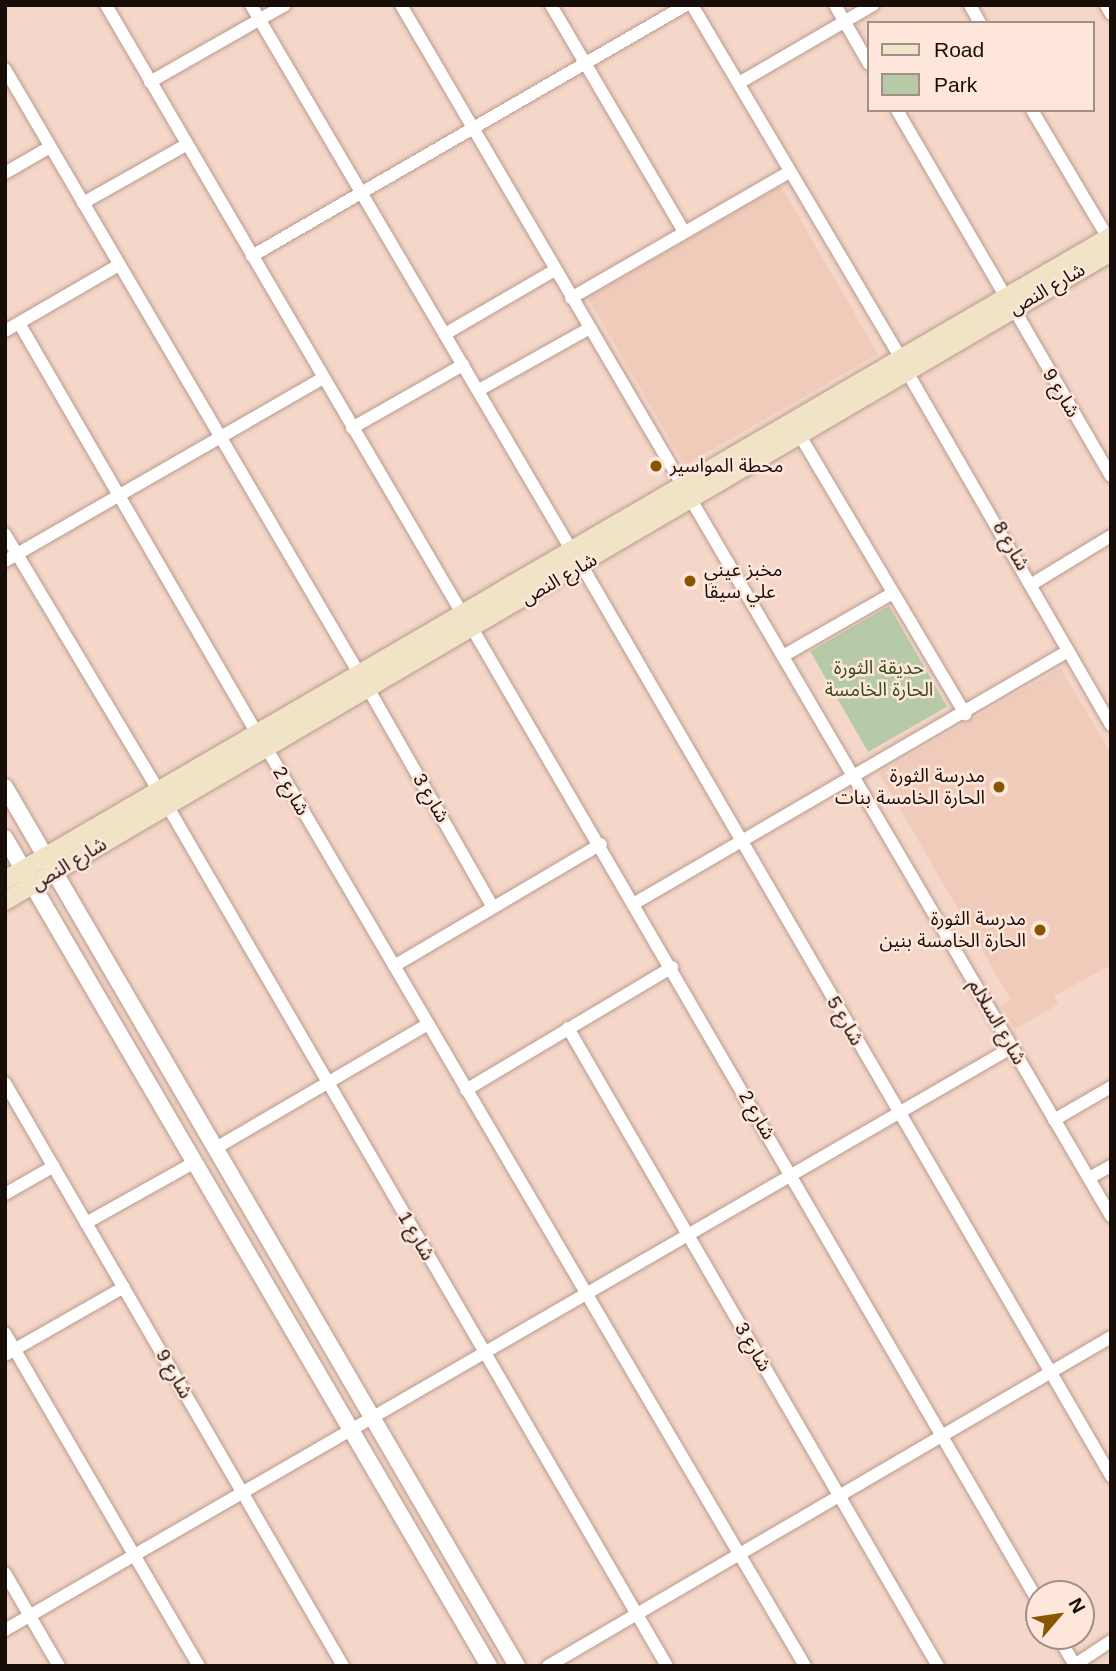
<!DOCTYPE html>
<html>
<head>
<meta charset="utf-8">
<style>
  body { margin:0 }
  #map { position:relative; width:1116px; height:1671px; overflow:hidden; background:#f5d7c9; font-family:Helvetica,"Noto Sans Arabic",sans-serif }
  div>[style] { position:absolute }
  .built>* { inset:0; background:#f0cbba; transform-origin:0 0 }
  .green>* { inset:0; background:#b7caa7; transform-origin:0 0 }
  .roads { filter:drop-shadow(0 0 2px #b79b8e) drop-shadow(0 0 2px #b79b8e) }
  .minor>* { height:12px; margin:-6px; padding:0 6px; transform-origin:6px; border-radius:6px; background:#fff }
  .tertiary>* { height:16px; margin:-8px; padding:0 8px; transform-origin:8px; border-radius:8px; background:#fff }
  .secondary>* { height:18px; margin:-9px; padding:0 9px; transform-origin:9px; border-radius:9px; background:#f1e4c6 }
  .dots>* { width:19px; height:19px; translate:-50% -50%; box-sizing:border-box; border:4px solid #fee6db; border-radius:50% }
  span { translate:-50% -50%; white-space:nowrap; text-align:center; line-height:1.15; -webkit-text-stroke:5px #fee6db; paint-order:stroke }
  .street-label { font-size:19px; color:#170d09 }
  .poi-label { font-size:19px; color:#170d09 }
  .left { translate:0 -50%; text-align:left }
  .right { translate:-100% -50%; text-align:right }
  .park-label { font-size:19px; color:#344f16 }
  .frame { position:absolute; inset:0; border:7px solid #170d09; pointer-events:none }
  .legend { position:absolute; left:867px; top:21px; width:228px; height:91px; box-sizing:border-box; background:#fee6db; border:2px solid #a28f87; margin:0; padding:9px 12px; list-style:none; font-size:21px; color:#170d09 }
  .legend li { display:flex; align-items:center; gap:14px; height:35px }
  .legend b { width:35px; border:2px solid #a28f87 }
  .north { position:absolute; left:1025px; top:1580px; width:70px; height:70px; box-sizing:border-box; background:#fee6db; border:2px solid #a28f87; border-radius:50%; rotate:61deg; font-size:19px; font-weight:700; line-height:28px; text-align:center; color:#170d09 }
  .north::after { content:''; display:block; margin:auto; width:24px; height:32px; background:#850; clip-path:polygon(50% 0,100% 100%,50% 72%,0 100%) }
</style>
</head>
<body>
<div id="map">
  <div class="built">
    <div style="left:781px;top:186px;width:194px;height:223px;rotate:60deg"></div>
    <div style="clip-path:polygon(1061px 668px,1111px 754px,1111px 965px,1054px 996px,1059px 1004px,1015px 1029px,1001px 1006px,1011px 1000px,879px 773px)"></div>
  </div>
  <div class="green">
    <div style="left:889px;top:606px;width:116px;height:91px;rotate:60deg"></div>
  </div>
  <div class="roads">
    <div class="minor">
      <div style="left:106px;top:5px;width:707px;rotate:59.66deg"></div>
      <div style="left:251px;top:5px;width:633px;rotate:59.55deg"></div>
      <div style="left:401px;top:5px;width:1404px;rotate:59.62deg"></div>
      <div style="left:551px;top:5px;width:263px;rotate:59.6deg"></div>
      <div style="left:692px;top:5px;width:410px;rotate:59.4deg"></div>
      <div style="left:835px;top:5px;width:68px;rotate:60deg"></div>
      <div style="left:970px;top:5px;width:21px;rotate:61deg"></div>
      <div style="left:1106px;top:5px;width:10px;rotate:61deg"></div>
      <div style="left:5px;top:69px;width:702px;rotate:59.64deg"></div>
      <div style="left:150px;top:82px;width:155px;rotate:-29.7deg"></div>
      <div style="left:739px;top:83px;width:155px;rotate:-30.2deg"></div>
      <div style="left:897px;top:110px;width:216px;rotate:59.8deg"></div>
      <div style="left:1032px;top:110px;width:149px;rotate:59.3deg"></div>
      <div style="left:5px;top:173px;width:52px;rotate:-30deg"></div>
      <div style="left:83px;top:203px;width:118px;rotate:-29.4deg"></div>
      <div style="left:252px;top:256px;width:501px;rotate:-30.04deg"></div>
      <div style="left:571px;top:298px;width:252px;rotate:-30deg"></div>
      <div style="left:1014px;top:309px;width:193px;rotate:59.9deg"></div>
      <div style="left:19px;top:323px;width:476px;rotate:59.9deg"></div>
      <div style="left:5px;top:331px;width:132px;rotate:-30.1deg"></div>
      <div style="left:445px;top:334px;width:127px;rotate:-30.2deg"></div>
      <div style="left:906px;top:370px;width:410px;rotate:60deg"></div>
      <div style="left:479px;top:390px;width:127px;rotate:-29.2deg"></div>
      <div style="left:352px;top:428px;width:128px;rotate:-29.6deg"></div>
      <div style="left:799px;top:434px;width:326px;rotate:59.3deg"></div>
      <div style="left:5px;top:534px;width:302px;rotate:59.1deg"></div>
      <div style="left:5px;top:561px;width:367px;rotate:-29.9deg"></div>
      <div style="left:582px;top:566px;width:1053px;rotate:59.83deg"></div>
      <div style="left:1032px;top:584px;width:92px;rotate:-31.3deg"></div>
      <div style="left:472px;top:628px;width:1128px;rotate:59.82deg"></div>
      <div style="left:783px;top:656px;width:127px;rotate:-29.8deg"></div>
      <div style="left:369px;top:690px;width:250px;rotate:60.3deg"></div>
      <div style="left:267px;top:749px;width:1063px;rotate:59.6deg"></div>
      <div style="left:167px;top:805px;width:996px;rotate:59.86deg"></div>
      <div style="left:635px;top:903px;width:501px;rotate:-30.2deg"></div>
      <div style="left:394px;top:966px;width:240px;rotate:-30.5deg"></div>
      <div style="left:568px;top:1028px;width:738px;rotate:59.89deg"></div>
      <div style="left:5px;top:1083px;width:674px;rotate:59.9deg"></div>
      <div style="left:466px;top:1090px;width:240px;rotate:-30.8deg"></div>
      <div style="left:1054px;top:1120px;width:66px;rotate:-30.1deg"></div>
      <div style="left:216px;top:1148px;width:246px;rotate:-30.3deg"></div>
      <div style="left:1089px;top:1178px;width:25px;rotate:-29deg"></div>
      <div style="left:5px;top:1194px;width:56px;rotate:-29.7deg"></div>
      <div style="left:86px;top:1223px;width:125px;rotate:-29.2deg"></div>
      <div style="left:5px;top:1333px;width:385px;rotate:59.8deg"></div>
      <div style="left:5px;top:1355px;width:137px;rotate:-29.7deg"></div>
      <div style="left:5px;top:1573px;width:108px;rotate:59.9deg"></div>
      <div style="left:5px;top:1630px;width:1162px;rotate:-30.05deg"></div>
      <div style="left:1058px;top:1636px;width:34px;rotate:60deg"></div>
      <div style="left:548px;top:1666px;width:652px;rotate:-30.3deg"></div>
      <div style="left:1073px;top:1666px;width:45px;rotate:-33.3deg"></div>
    </div>
    <div class="tertiary">
      <div style="left:5px;top:787px;width:1017px;rotate:59.78deg"></div>
      <div style="left:5px;top:838px;width:959px;rotate:59.69deg"></div>
    </div>
    <div class="secondary">
      <div style="left:5px;top:880px;width:1280px;rotate:-30.21deg"></div>
      <div style="left:5px;top:901px;width:1282px;rotate:-30.4deg"></div>
    </div>
  </div>
  <div class="dots">
    <div style="left:656px;top:466px;background:#850"></div>
    <div style="left:690px;top:581px;background:#850"></div>
    <div style="left:999px;top:787px;background:#850"></div>
    <div style="left:1040px;top:930px;background:#850"></div>
  </div>
  <div class="street-label">
    <span style="left:1047px;top:289px;rotate:-30deg">شارع النص</span>
    <span style="left:1061px;top:393px;rotate:59deg">شارع 9</span>
    <span style="left:1011px;top:546px;rotate:60deg">شارع 8</span>
    <span style="left:559px;top:579px;rotate:-30deg">شارع النص</span>
    <span style="left:291px;top:791px;rotate:60deg">شارع 2</span>
    <span style="left:431px;top:798px;rotate:60deg">شارع 3</span>
    <span style="left:69px;top:864px;rotate:-31deg">شارع النص</span>
    <span style="left:845px;top:1021px;rotate:60deg">شارع 5</span>
    <span style="left:997px;top:1022px;rotate:60deg">شارع السلالم</span>
    <span style="left:757px;top:1115px;rotate:60deg">شارع 2</span>
    <span style="left:416px;top:1236px;rotate:60deg">شارع 1</span>
    <span style="left:753px;top:1347px;rotate:60deg">شارع 3</span>
    <span style="left:174px;top:1374px;rotate:60deg">شارع 9</span>
  </div>
  <div class="poi-label">
    <span class="left" style="left:670px;top:466px">محطة المواسير</span>
    <span class="left" style="left:704px;top:581px">مخبز عيني<br>علي سيقا</span>
    <span class="right" style="left:985px;top:787px">مدرسة الثورة<br>الحارة الخامسة بنات</span>
    <span class="right" style="left:1026px;top:930px">مدرسة الثورة<br>الحارة الخامسة بنين</span>
  </div>
  <div class="park-label">
    <span style="left:879px;top:679px">حديقة الثورة<br>الحارة الخامسة</span>
  </div>
  <div class="frame"></div>
  <ul class="legend">
  <li><b style="height:9px;background:#f1e4c6"></b>Road</li>
  <li><b style="height:19px;background:#b7caa7"></b>Park</li>
  </ul>
  <div class="north">N</div>
</div>
</body>
</html>
